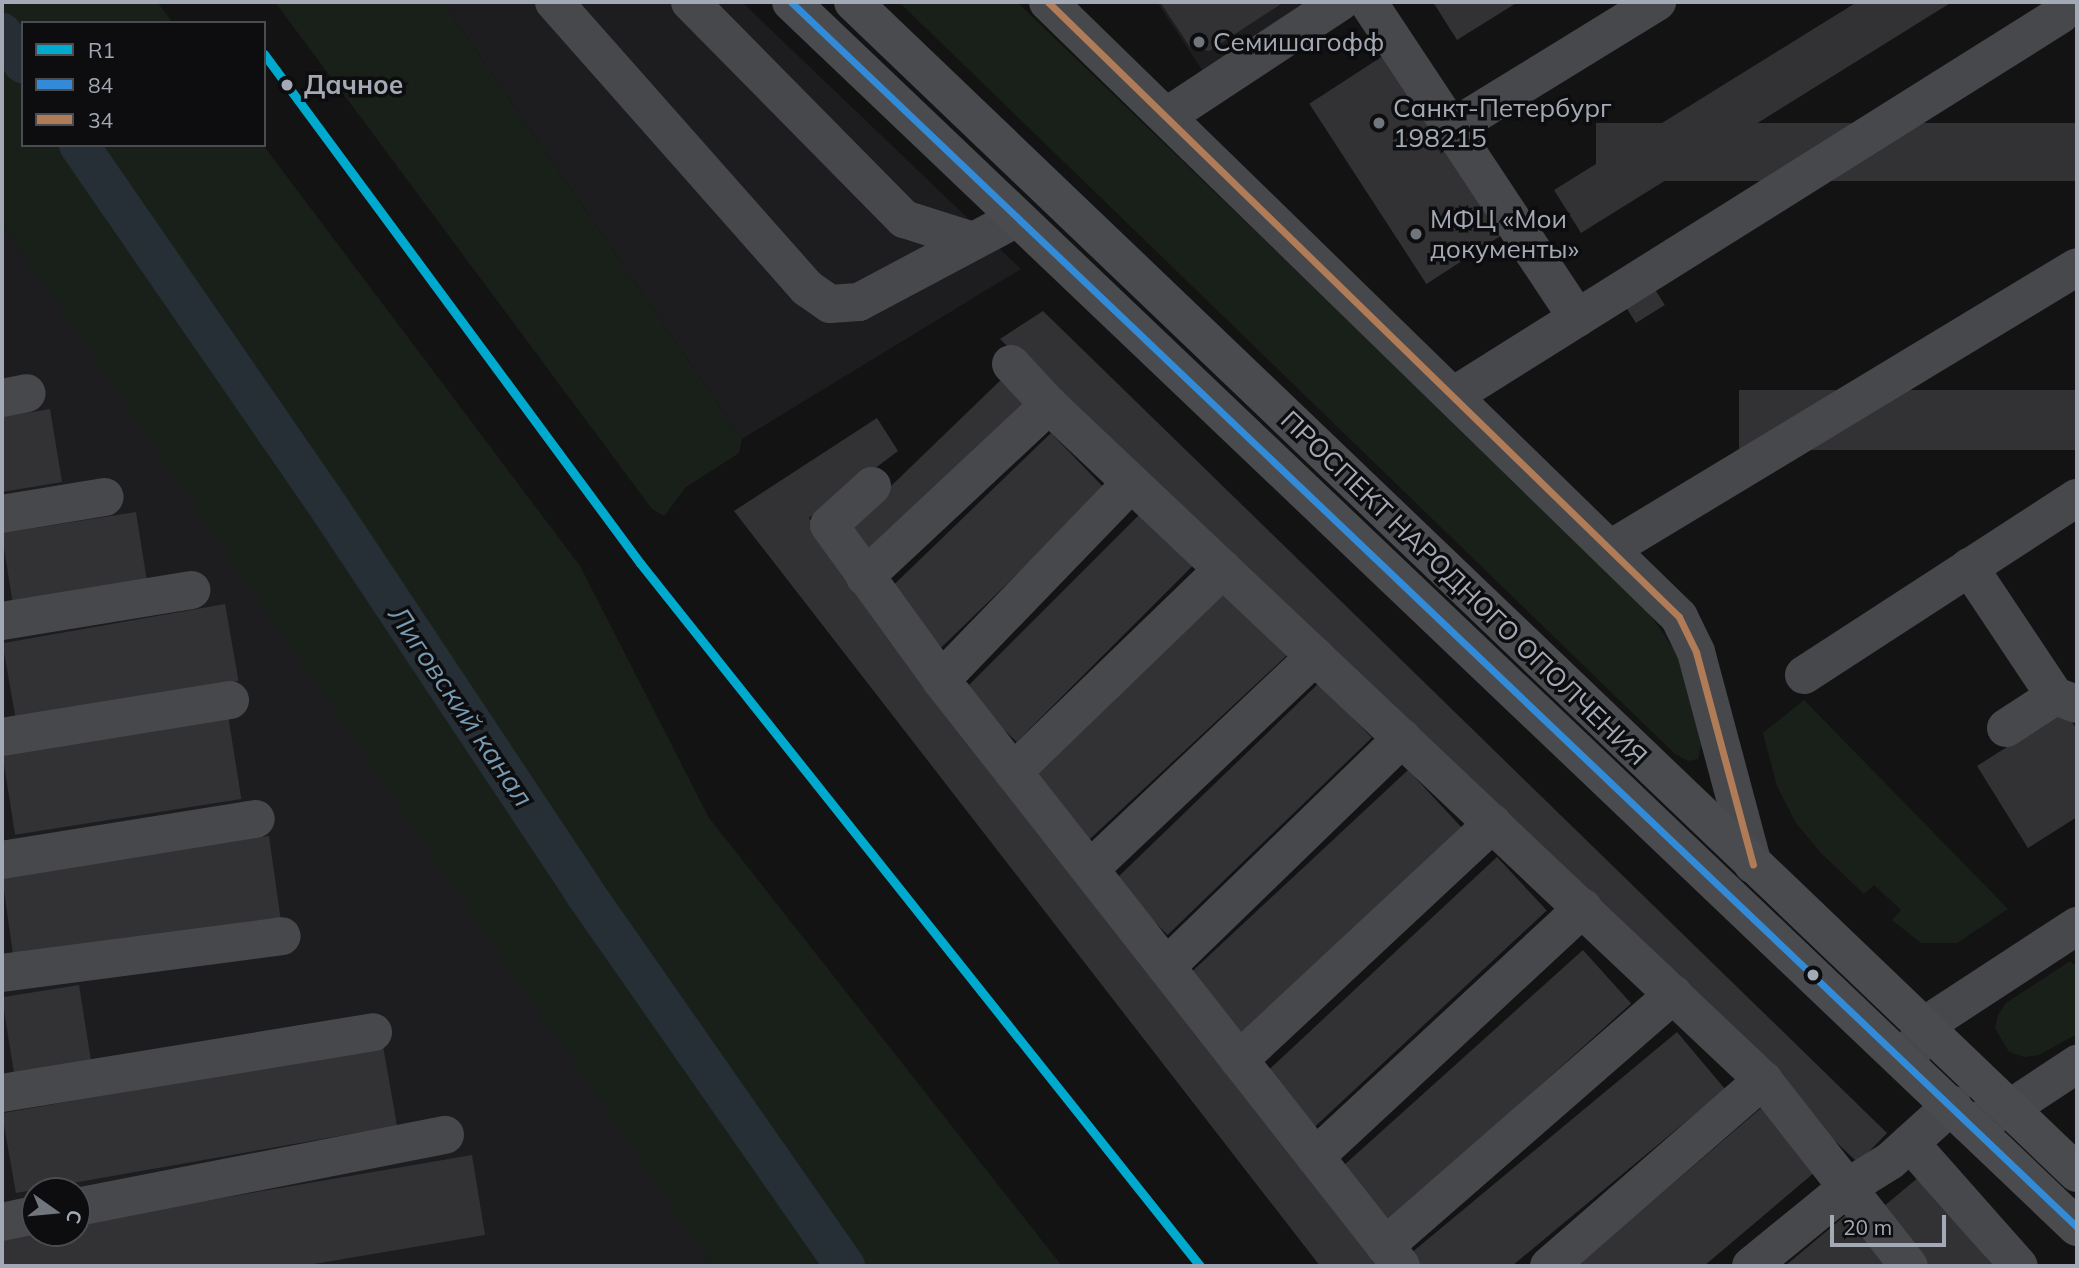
<!DOCTYPE html>
<html>
<head>
<meta charset="utf-8">
<style>
  body { margin:0 }
  #map { position:relative; width:2079px; height:1268px; overflow:hidden; background:#131313; font-family:Mulish,sans-serif }
  div>[style] { position:absolute }
  .built>* { inset:0; background:#1d1d1f }
  .green>* { inset:0; background:#19201a }
  .canal>* { height:40px; margin:-20px; padding:0 20px; transform-origin:20px; border-radius:20px; background:#262f35 }
  .building>* { inset:0; background:#323234; transform-origin:0 0 }
  .minor>* { height:38px; margin:-19px; padding:0 19px; transform-origin:19px; border-radius:19px; background:#47484c }
  .major>* { height:38px; margin:-19px; padding:0 19px; transform-origin:19px; border-radius:19px; background:#494b4e }
  .bus-1>* { height:7px; margin:-3.5px; padding:0 3.5px; transform-origin:3.5px; border-radius:3.5px; background:#338bd7 }
  .bus-2>* { height:7px; margin:-3.5px; padding:0 3.5px; transform-origin:3.5px; border-radius:3.5px; background:#b07c57 }
  .rail-1>* { height:9px; margin:-4.5px; padding:0 4.5px; transform-origin:4.5px; border-radius:4.5px; background:#00a9ce }
  .dots>* { width:19px; height:19px; translate:-50% -50%; box-sizing:border-box; border:4px solid #0d0d0f; border-radius:50% }
  span { translate:-50% -50%; white-space:nowrap; text-align:center; line-height:1.15; -webkit-text-stroke:7px #0d0d0f; paint-order:stroke }
  .poi-label { font-size:26px; color:#a3aab5 }
  .left { translate:0 -50%; text-align:left }
  .stop-label { font-size:26px; color:#a3aab5; font-weight:700 }
  .street-label { font-size:26px; color:#a3aab5 }
  .water-label { font-size:28px; color:#779bb3; font-style:italic }
  .frame { position:absolute; inset:0; border:4px solid #a3aab5; pointer-events:none }
  .legend { position:absolute; left:21px; top:21px; width:245px; height:126px; box-sizing:border-box; background:#0d0d0f; border:2px solid #494c51; margin:0; padding:9px 12px; list-style:none; font-size:21px; color:#a3aab5 }
  .legend li { display:flex; align-items:center; gap:14px; height:35px }
  .legend b { width:35px; border:2px solid #494c51 }
  .north { position:absolute; left:21px; top:1177px; width:70px; height:70px; box-sizing:border-box; background:#0d0d0f; border:2px solid #494c51; border-radius:50%; rotate:105deg; font-size:19px; font-weight:700; line-height:28px; text-align:center; color:#a3aab5 }
  .north::after { content:''; display:block; margin:auto; width:24px; height:32px; background:#71757c; clip-path:polygon(50% 0,100% 100%,50% 72%,0 100%) }
  .scale { position:absolute; left:1830px; top:1215px; width:116px; height:32px; box-sizing:border-box; border:4px solid #a3aab5; border-top:0; padding-left:9px; font-size:21px; line-height:24px; white-space:nowrap; color:#a3aab5; -webkit-text-stroke:5px #0d0d0f; paint-order:stroke }
</style>
</head>
<body>
<div id="map">
  <div class="built">
    <div style="clip-path:polygon(443px 2px,742px 2px,1021px 269px,742px 439px)"></div>
    <div style="clip-path:polygon(1157px 2px,1344px 2px,1214px 88px)"></div>
    <div style="clip-path:polygon(evenodd,2px 223px,383px 779px,712px 1266px,2px 1266px,2px 223px,35px 1191px,77px 1191px,77px 1233px,35px 1233px,35px 1191px)"></div>
  </div>
  <div class="green">
    <div style="clip-path:polygon(2px 2px,157px 2px,173px 23px,23px 23px,23px 145px,263px 145px,580px 566px,709px 818px,1062px 1266px,712px 1266px,2px 223px)"></div>
    <div style="clip-path:polygon(275px 2px,443px 2px,742px 439px,739px 453px,686px 487px,664px 516px,652px 509px)"></div>
    <div style="clip-path:polygon(899px 2px,1017px 2px,1643px 604px,1681px 660px,1702px 740px,1698px 759px,1688px 761px,1675px 754px)"></div>
    <div style="clip-path:polygon(1804px 700px,2008px 909px,1957px 943px,1921px 943px,1892px 920px,1901px 910px,1874px 885px,1864px 894px,1821px 853px,1796px 823px,1777px 786px,1763px 733px)"></div>
    <div style="clip-path:polygon(2070px 961px,2077px 967px,2077px 1034px,2039px 1055px,2025px 1057px,2009px 1052px,1995px 1028px,1998px 1015px,2006px 1003px)"></div>
  </div>
  <div class="canal">
    <div style="left:2px;top:33px;width:37px;rotate:55deg"></div>
    <div style="left:79px;top:145px;width:442px;rotate:55.4deg"></div>
    <div style="left:330px;top:509px;width:456px;rotate:56.4deg"></div>
    <div style="left:582px;top:889px;width:460px;rotate:55.1deg"></div>
  </div>
  <div class="building">
    <div style="clip-path:polygon(1160px 2px,1284px 2px,1209px 51px,1190px 47px)"></div>
    <div style="clip-path:polygon(1433px 2px,1518px 2px,1457px 40px)"></div>
    <div style="clip-path:polygon(1857px 2px,1952px 2px,1581px 233px,1554px 190px)"></div>
    <div style="left:1389px;top:52px;width:215px;height:95px;rotate:57deg"></div>
    <div style="left:2077px;top:123px;width:58px;height:481px;rotate:90deg"></div>
    <div style="left:1651px;top:283px;width:26px;height:34px;rotate:58deg"></div>
    <div style="clip-path:polygon(1043px 311px,1887px 1133px,1858px 1163px,1000px 339px)"></div>
    <div style="left:1007px;top:374px;width:36px;height:221px;rotate:46deg"></div>
    <div style="left:2077px;top:390px;width:60px;height:338px;rotate:90deg"></div>
    <div style="clip-path:polygon(50px 409px,62px 482px,2px 492px,2px 417px)"></div>
    <div style="clip-path:polygon(877px 418px,898px 451px,809px 518px,1377px 1266px,1320px 1266px,734px 511px)"></div>
    <div style="left:1051px;top:433px;width:78px;height:230px;rotate:46deg"></div>
    <div style="left:136px;top:512px;width:70px;height:136px;rotate:81deg"></div>
    <div style="left:1141px;top:513px;width:74px;height:250px;rotate:45deg"></div>
    <div style="left:1228px;top:590px;width:88px;height:273px;rotate:47deg"></div>
    <div style="left:225px;top:604px;width:78px;height:226px;rotate:80deg"></div>
    <div style="left:1319px;top:683px;width:76px;height:284px;rotate:46deg"></div>
    <div style="clip-path:polygon(2065px 710px,2077px 730px,2077px 817px,2028px 848px,1977px 766px)"></div>
    <div style="left:228px;top:715px;width:85px;height:229px;rotate:81deg"></div>
    <div style="left:1408px;top:770px;width:79px;height:303px;rotate:47deg"></div>
    <div style="left:269px;top:836px;width:82px;height:270px;rotate:82deg"></div>
    <div style="left:1497px;top:857px;width:73px;height:323px;rotate:47deg"></div>
    <div style="left:1583px;top:950px;width:72px;height:327px;rotate:48deg"></div>
    <div style="left:79px;top:985px;width:79px;height:78px;rotate:81deg"></div>
    <div style="clip-path:polygon(1677px 1032px,1725px 1089px,1512px 1266px,1409px 1266px,1404px 1259px)"></div>
    <div style="left:383px;top:1046px;width:81px;height:387px;rotate:80deg"></div>
    <div style="clip-path:polygon(1761px 1108px,1815px 1172px,1704px 1266px,1577px 1266px)"></div>
    <div style="clip-path:polygon(472px 1155px,485px 1235px,302px 1266px,2px 1266px,2px 1236px,77px 1233px,77px 1223px)"></div>
    <div style="clip-path:polygon(1919px 1177px,1993px 1266px,1923px 1266px,1878px 1211px)"></div>
    <div style="clip-path:polygon(1847px 1214px,1890px 1266px,1785px 1266px)"></div>
  </div>
  <div class="minor">
    <div style="left:554px;top:2px;width:382px;rotate:48.5deg"></div>
    <div style="left:807px;top:288px;width:28px;rotate:35deg"></div>
    <div style="left:830px;top:304px;width:29px;rotate:-4deg"></div>
    <div style="left:859px;top:302px;width:179px;rotate:-28deg"></div>
    <div style="left:690px;top:2px;width:305px;rotate:45.4deg"></div>
    <div style="left:904px;top:219px;width:72px;rotate:17.7deg"></div>
    <div style="left:1048px;top:2px;width:881px;rotate:44.26deg"></div>
    <div style="left:1679px;top:617px;width:39px;rotate:64deg"></div>
    <div style="left:1696px;top:652px;width:220px;rotate:75deg"></div>
    <div style="left:1368px;top:2px;width:379px;rotate:56.5deg"></div>
    <div style="left:1167px;top:116px;width:207px;rotate:-33.4deg"></div>
    <div style="left:1452px;top:128px;width:241px;rotate:-31.6deg"></div>
    <div style="left:1011px;top:364px;width:56px;rotate:47.2deg"></div>
    <div style="left:1049px;top:405px;width:983px;rotate:43.39deg"></div>
    <div style="left:1763px;top:1080px;width:236px;rotate:51.9deg"></div>
    <div style="left:1453px;top:396px;width:717px;rotate:-32.12deg"></div>
    <div style="left:2px;top:398px;width:25px;rotate:-11deg"></div>
    <div style="left:872px;top:486px;width:58px;rotate:137.8deg"></div>
    <div style="left:829px;top:525px;width:191px;rotate:54.1deg"></div>
    <div style="left:941px;top:680px;width:745px;rotate:51.87deg"></div>
    <div style="left:2px;top:514px;width:104px;rotate:-9.4deg"></div>
    <div style="left:1612px;top:548px;width:543px;rotate:-31.14deg"></div>
    <div style="left:1969px;top:567px;width:155px;rotate:56.3deg"></div>
    <div style="left:2055px;top:696px;width:23px;rotate:20deg"></div>
    <div style="left:865px;top:577px;width:252px;rotate:-43.1deg"></div>
    <div style="left:2px;top:621px;width:192px;rotate:-9.3deg"></div>
    <div style="left:1804px;top:675px;width:325px;rotate:-33deg"></div>
    <div style="left:941px;top:680px;width:274px;rotate:-46deg"></div>
    <div style="left:2006px;top:728px;width:59px;rotate:-33.1deg"></div>
    <div style="left:2px;top:737px;width:231px;rotate:-9.2deg"></div>
    <div style="left:1013px;top:772px;width:292px;rotate:-44deg"></div>
    <div style="left:2px;top:860px;width:257px;rotate:-9.2deg"></div>
    <div style="left:1090px;top:869px;width:310px;rotate:-43.4deg"></div>
    <div style="left:1166px;top:967px;width:329px;rotate:-44.1deg"></div>
    <div style="left:2px;top:973px;width:282px;rotate:-7.5deg"></div>
    <div style="left:1911px;top:1055px;width:32px;rotate:-66deg"></div>
    <div style="left:1924px;top:1026px;width:183px;rotate:-33.2deg"></div>
    <div style="left:1239px;top:1060px;width:347px;rotate:-43deg"></div>
    <div style="left:2px;top:1093px;width:376px;rotate:-9.3deg"></div>
    <div style="left:1969px;top:1124px;width:43px;rotate:-20.6deg"></div>
    <div style="left:2009px;top:1109px;width:82px;rotate:-33.5deg"></div>
    <div style="left:1910px;top:1143px;width:164px;rotate:48.5deg"></div>
    <div style="left:1315px;top:1157px;width:366px;rotate:-42.9deg"></div>
    <div style="left:77px;top:1207px;width:375px;rotate:-11.1deg"></div>
    <div style="left:2px;top:1222px;width:34px;rotate:-12deg"></div>
    <div style="left:1385px;top:1246px;width:383px;rotate:-41.1deg"></div>
    <div style="left:1549px;top:1266px;width:284px;rotate:-41deg"></div>
    <div style="left:1751px;top:1266px;width:125px;rotate:-39.2deg"></div>
    <div style="left:1848px;top:1187px;width:49px;rotate:-31.8deg"></div>
    <div style="left:1890px;top:1161px;width:84px;rotate:-42.1deg"></div>
  </div>
  <div class="major">
    <div style="left:791px;top:2px;width:1776px;rotate:43.61deg"></div>
    <div style="left:853px;top:2px;width:1694px;rotate:43.73deg"></div>
  </div>
  <div class="bus-1">
    <div style="left:791px;top:2px;width:1776px;rotate:43.61deg"></div>
  </div>
  <div class="bus-2">
    <div style="left:1048px;top:2px;width:881px;rotate:44.26deg"></div>
    <div style="left:1679px;top:617px;width:39px;rotate:64deg"></div>
    <div style="left:1696px;top:652px;width:220px;rotate:75deg"></div>
  </div>
  <div class="rail-1">
    <div style="left:264px;top:54px;width:633px;rotate:53.55deg"></div>
    <div style="left:640px;top:563px;width:899px;rotate:51.46deg"></div>
  </div>
  <div class="dots">
    <div style="left:1199px;top:42px;background:#71757c"></div>
    <div style="left:287px;top:85px;background:#a3aab5"></div>
    <div style="left:1379px;top:123px;background:#71757c"></div>
    <div style="left:1416px;top:234px;background:#71757c"></div>
    <div style="left:1813px;top:975px;background:#a3aab5"></div>
  </div>
  <div class="poi-label">
    <span class="left" style="left:1213px;top:42px">Семишагофф</span>
    <span class="left" style="left:1393px;top:123px">Санкт-Петербург<br>198215</span>
    <span class="left" style="left:1430px;top:234px">МФЦ «Мои<br>документы»</span>
  </div>
  <div class="stop-label">
    <span class="left" style="left:304px;top:85px">Дачное</span>
  </div>
  <div class="street-label">
    <span style="left:1464px;top:588px;rotate:44deg">ПРОСПЕКТ НАРОДНОГО ОПОЛЧЕНИЯ</span>
  </div>
  <div class="water-label">
    <span style="left:461px;top:706px;rotate:56deg">Лиговский канал</span>
  </div>
  <div class="frame"></div>
  <ul class="legend">
  <li><b style="height:9px;background:#00a9ce"></b>R1</li>
  <li><b style="height:9px;background:#338bd7"></b>84</li>
  <li><b style="height:9px;background:#b07c57"></b>34</li>
  </ul>
  <div class="north">С</div>
  <div class="scale">20 m</div>
</div>
</body>
</html>
